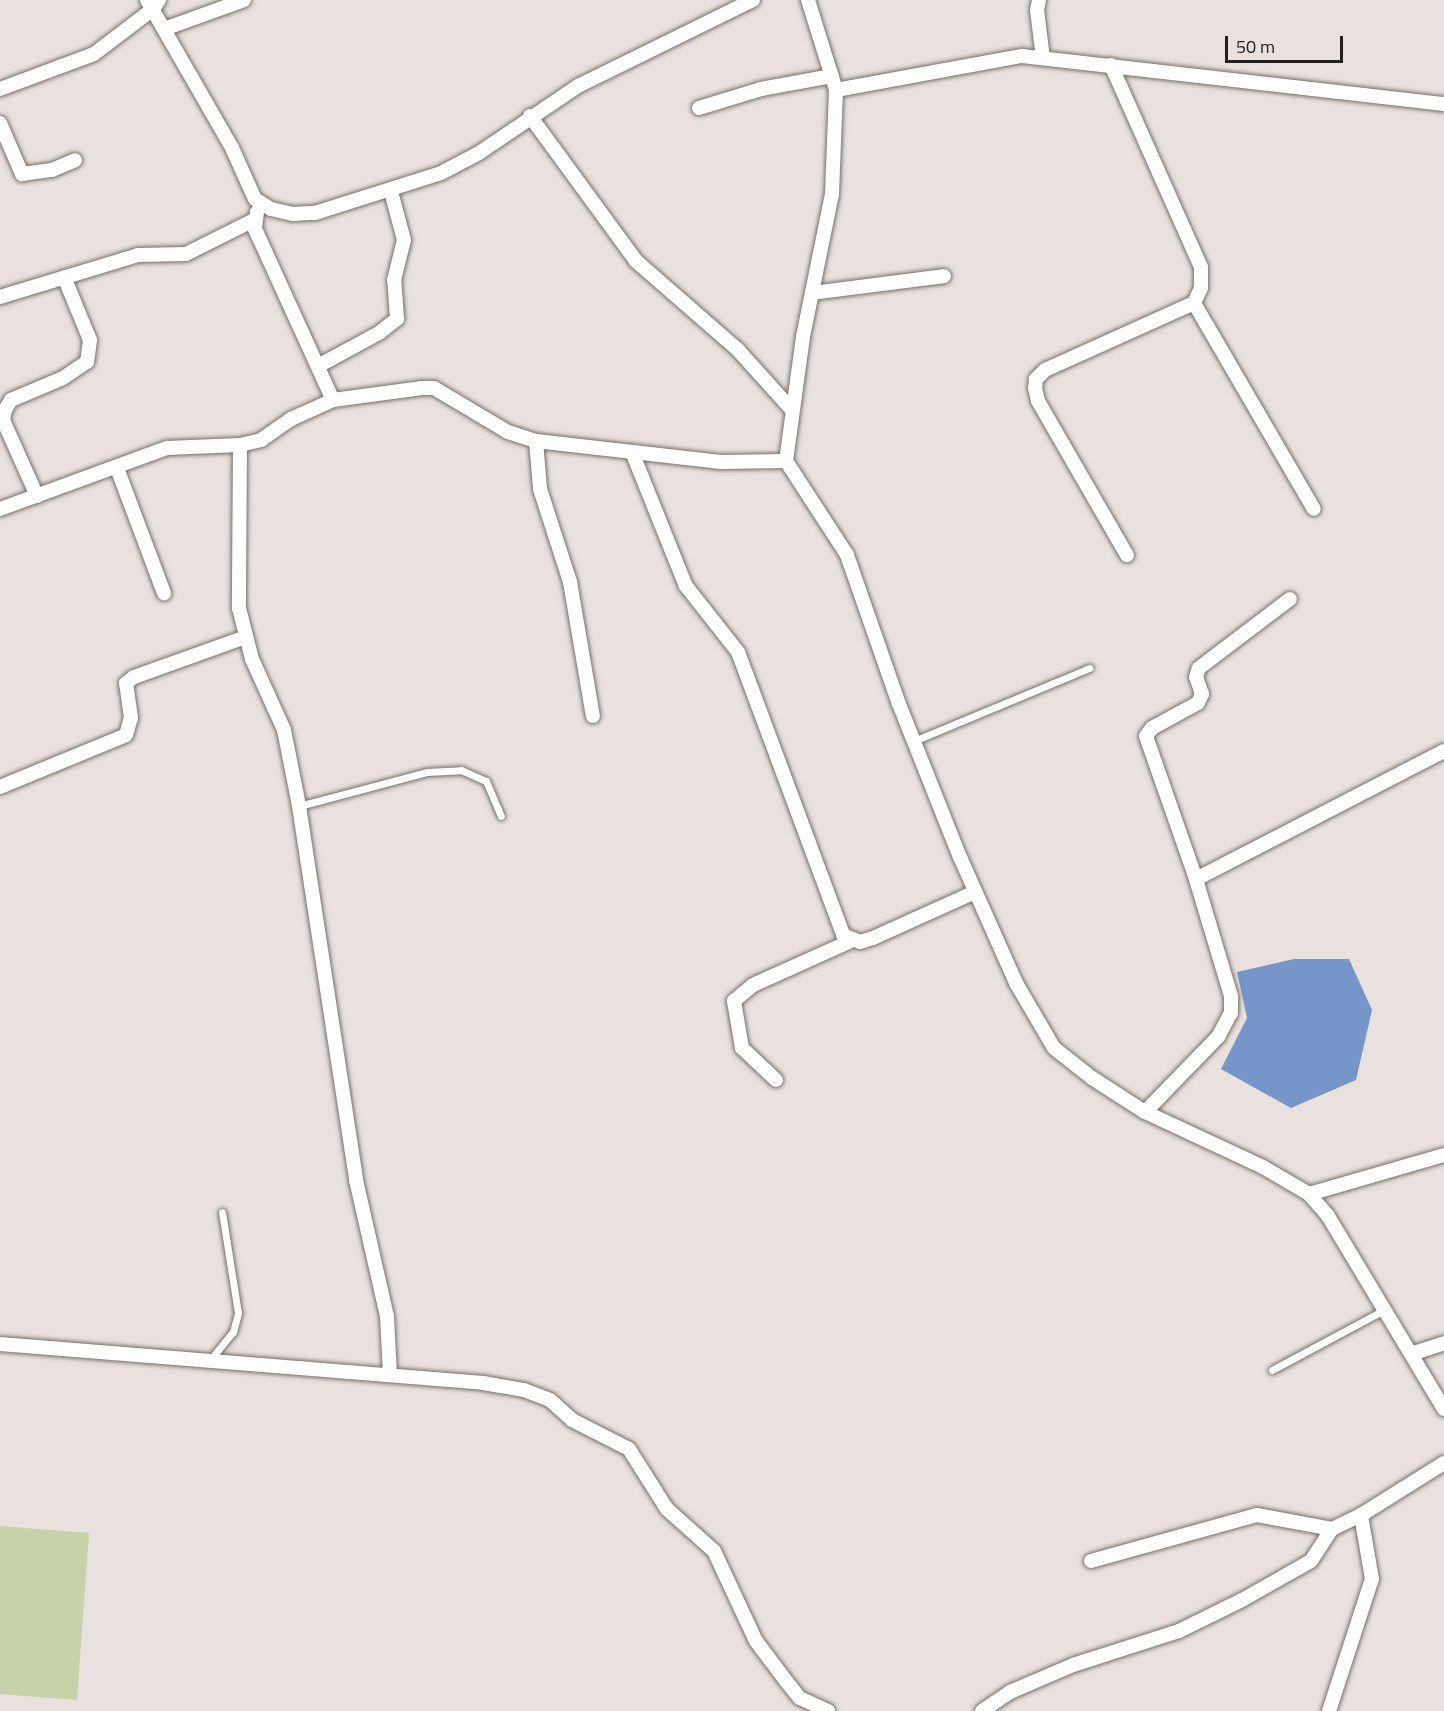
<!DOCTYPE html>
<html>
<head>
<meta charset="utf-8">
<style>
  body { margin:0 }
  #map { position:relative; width:1444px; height:1711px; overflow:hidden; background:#e9e1dd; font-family:"Titillium Web",sans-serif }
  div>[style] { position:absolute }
  .green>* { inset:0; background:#c7d1aa }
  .water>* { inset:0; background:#7695c9 }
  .roads { filter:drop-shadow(0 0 2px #766f6b) drop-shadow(0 0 2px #766f6b) }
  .service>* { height:7px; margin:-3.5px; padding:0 3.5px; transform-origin:3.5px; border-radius:3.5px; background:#fff }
  .minor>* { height:14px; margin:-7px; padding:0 7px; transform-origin:7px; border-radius:7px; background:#fff }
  span { translate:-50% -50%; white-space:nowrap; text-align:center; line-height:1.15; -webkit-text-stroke:5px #e9e1dd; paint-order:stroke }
  .scale { position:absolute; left:1225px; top:36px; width:118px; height:27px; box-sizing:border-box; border:3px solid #23201f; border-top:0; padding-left:8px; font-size:18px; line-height:21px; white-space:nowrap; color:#23201f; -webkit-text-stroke:4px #e9e1dd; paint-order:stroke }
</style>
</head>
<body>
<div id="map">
  <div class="green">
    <div style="clip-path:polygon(0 1526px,89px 1533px,77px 1700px,0 1694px)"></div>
  </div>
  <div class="water">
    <div style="clip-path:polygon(1294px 959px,1349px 959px,1372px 1010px,1356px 1080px,1291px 1108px,1221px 1069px,1247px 1018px,1237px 972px)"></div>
  </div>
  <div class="roads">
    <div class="service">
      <div style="left:914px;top:741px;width:190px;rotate:-22.6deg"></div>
      <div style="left:299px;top:806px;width:132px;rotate:-14.9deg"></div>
      <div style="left:427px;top:772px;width:34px;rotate:-3deg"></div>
      <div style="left:461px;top:770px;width:27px;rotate:24deg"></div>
      <div style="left:486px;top:781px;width:38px;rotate:67deg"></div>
      <div style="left:210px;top:1360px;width:36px;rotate:-51deg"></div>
      <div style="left:233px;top:1332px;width:20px;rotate:-75deg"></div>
      <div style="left:238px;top:1313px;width:102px;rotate:-99deg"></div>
      <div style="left:1272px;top:1370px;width:129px;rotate:-28.2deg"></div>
    </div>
    <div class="minor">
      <div style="left:147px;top:0;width:171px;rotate:60.1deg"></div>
      <div style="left:232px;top:148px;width:56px;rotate:65.7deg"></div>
      <div style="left:255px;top:199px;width:19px;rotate:32deg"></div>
      <div style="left:271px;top:209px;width:23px;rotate:13deg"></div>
      <div style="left:293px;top:214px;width:22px;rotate:-3deg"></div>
      <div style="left:315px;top:213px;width:132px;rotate:-17.6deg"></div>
      <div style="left:441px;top:173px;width:43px;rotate:-27.8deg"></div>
      <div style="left:479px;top:153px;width:120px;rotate:-34.1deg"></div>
      <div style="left:578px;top:86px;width:195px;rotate:-26.2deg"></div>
      <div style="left:808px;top:0;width:94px;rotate:72.7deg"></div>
      <div style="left:836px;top:90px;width:104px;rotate:92.2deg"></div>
      <div style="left:832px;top:194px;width:146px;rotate:101.5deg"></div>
      <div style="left:803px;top:337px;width:125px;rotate:97.8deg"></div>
      <div style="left:786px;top:461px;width:112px;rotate:57deg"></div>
      <div style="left:847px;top:555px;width:158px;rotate:70.8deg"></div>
      <div style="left:899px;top:704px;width:165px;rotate:68.3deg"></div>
      <div style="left:960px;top:857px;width:138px;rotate:66deg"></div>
      <div style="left:1016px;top:983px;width:75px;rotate:59.7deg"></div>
      <div style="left:1054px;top:1048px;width:48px;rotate:38.3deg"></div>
      <div style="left:1092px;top:1078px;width:63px;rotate:32.7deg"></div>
      <div style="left:1145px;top:1112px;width:130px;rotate:25deg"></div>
      <div style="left:1263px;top:1167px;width:53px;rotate:30.4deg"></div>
      <div style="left:1309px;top:1194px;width:29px;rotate:49deg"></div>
      <div style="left:1328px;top:1216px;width:225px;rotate:59deg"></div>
      <div style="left:1039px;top:0;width:10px;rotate:101deg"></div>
      <div style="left:1037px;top:10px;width:48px;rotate:82.9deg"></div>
      <div style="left:164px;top:29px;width:85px;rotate:-19.9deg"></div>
      <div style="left:1111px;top:65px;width:221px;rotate:66deg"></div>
      <div style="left:1201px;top:267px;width:21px;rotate:90deg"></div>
      <div style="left:1201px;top:288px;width:17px;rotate:115deg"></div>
      <div style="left:1194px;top:303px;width:163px;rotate:155.8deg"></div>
      <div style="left:1045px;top:370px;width:13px;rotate:135deg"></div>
      <div style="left:1036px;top:379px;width:9px;rotate:96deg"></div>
      <div style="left:1035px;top:388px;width:13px;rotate:77deg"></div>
      <div style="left:1038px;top:401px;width:178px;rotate:60deg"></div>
      <div style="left:0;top:89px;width:100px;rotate:-20.4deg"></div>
      <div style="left:94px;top:54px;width:74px;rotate:-37.3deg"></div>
      <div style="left:153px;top:9px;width:11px;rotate:-56deg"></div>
      <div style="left:836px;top:90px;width:189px;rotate:-10.4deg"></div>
      <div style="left:1022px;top:56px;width:425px;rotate:6.5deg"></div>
      <div style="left:699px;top:108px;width:65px;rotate:-17deg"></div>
      <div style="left:761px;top:89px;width:72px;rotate:-10.4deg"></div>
      <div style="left:530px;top:116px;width:180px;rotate:53.8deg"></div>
      <div style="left:636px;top:261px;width:135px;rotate:41.1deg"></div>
      <div style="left:738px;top:350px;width:81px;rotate:48deg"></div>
      <div style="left:0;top:123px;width:56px;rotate:66.7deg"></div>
      <div style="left:22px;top:174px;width:30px;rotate:-8deg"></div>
      <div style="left:52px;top:170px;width:25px;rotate:-23deg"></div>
      <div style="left:257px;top:212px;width:17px;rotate:97deg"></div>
      <div style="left:255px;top:229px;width:188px;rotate:65.5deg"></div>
      <div style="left:812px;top:293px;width:133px;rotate:-7.3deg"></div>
      <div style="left:0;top:297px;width:144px;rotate:-16.9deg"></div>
      <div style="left:138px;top:255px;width:48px;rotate:-1.2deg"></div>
      <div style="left:186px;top:254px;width:76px;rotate:-26.6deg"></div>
      <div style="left:1194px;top:303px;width:238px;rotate:59.8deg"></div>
      <div style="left:318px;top:366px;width:69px;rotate:-28.4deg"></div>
      <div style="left:379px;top:333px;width:23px;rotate:-38deg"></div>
      <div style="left:397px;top:319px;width:39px;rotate:-94deg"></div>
      <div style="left:394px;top:280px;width:41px;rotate:-76deg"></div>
      <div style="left:404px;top:240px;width:51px;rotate:-104.9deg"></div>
      <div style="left:536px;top:441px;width:48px;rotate:85.2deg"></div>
      <div style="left:540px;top:489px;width:98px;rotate:72.1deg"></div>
      <div style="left:570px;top:582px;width:136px;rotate:80.3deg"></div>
      <div style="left:240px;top:445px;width:163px;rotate:90.4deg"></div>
      <div style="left:239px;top:608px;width:53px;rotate:75.7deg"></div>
      <div style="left:252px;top:659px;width:78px;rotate:65.7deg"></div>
      <div style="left:284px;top:730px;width:77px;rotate:78.8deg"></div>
      <div style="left:299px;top:806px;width:378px;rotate:81.3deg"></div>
      <div style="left:356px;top:1180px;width:139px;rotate:77.2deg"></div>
      <div style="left:387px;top:1316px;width:59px;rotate:87.1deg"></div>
      <div style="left:632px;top:452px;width:144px;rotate:68.1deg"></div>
      <div style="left:686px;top:586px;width:84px;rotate:51.8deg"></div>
      <div style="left:738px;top:652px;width:302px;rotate:69.6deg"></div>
      <div style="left:843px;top:935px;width:18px;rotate:22deg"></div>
      <div style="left:860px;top:942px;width:14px;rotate:-17deg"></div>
      <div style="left:873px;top:938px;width:112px;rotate:-24.3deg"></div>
      <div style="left:117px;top:468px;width:134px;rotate:69.4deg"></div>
      <div style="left:37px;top:496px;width:83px;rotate:-114.1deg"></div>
      <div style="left:3px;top:420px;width:10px;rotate:-79deg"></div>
      <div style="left:5px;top:410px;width:12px;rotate:-59deg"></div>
      <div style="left:11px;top:400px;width:56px;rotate:-22.9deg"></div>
      <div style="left:63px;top:378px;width:29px;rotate:-34deg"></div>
      <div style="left:87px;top:362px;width:22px;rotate:-82deg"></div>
      <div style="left:90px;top:340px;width:68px;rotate:-112.4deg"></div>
      <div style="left:0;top:509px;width:178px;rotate:-20.1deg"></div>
      <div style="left:167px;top:448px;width:73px;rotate:-2.4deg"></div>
      <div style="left:240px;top:445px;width:22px;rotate:-13deg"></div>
      <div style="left:261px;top:440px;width:37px;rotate:-35deg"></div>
      <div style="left:291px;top:419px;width:46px;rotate:-24.3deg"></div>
      <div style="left:333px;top:400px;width:90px;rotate:-7.7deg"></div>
      <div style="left:422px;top:388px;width:12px"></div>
      <div style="left:434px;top:388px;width:86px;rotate:30.7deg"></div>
      <div style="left:508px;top:432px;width:29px;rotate:18deg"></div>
      <div style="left:536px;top:441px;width:186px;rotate:6.5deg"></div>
      <div style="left:721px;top:462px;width:65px;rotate:-0.9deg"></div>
      <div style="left:0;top:787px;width:136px;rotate:-22.4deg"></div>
      <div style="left:126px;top:735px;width:18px;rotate:-74deg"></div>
      <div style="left:131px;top:718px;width:35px;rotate:-98deg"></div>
      <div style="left:126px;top:683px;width:10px;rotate:-37deg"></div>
      <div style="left:134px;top:677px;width:119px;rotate:-19.7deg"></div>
      <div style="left:1196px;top:879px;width:279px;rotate:-27.3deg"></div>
      <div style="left:776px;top:1080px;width:47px;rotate:-136.7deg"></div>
      <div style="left:742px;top:1048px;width:48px;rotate:-99.7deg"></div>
      <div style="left:734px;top:1001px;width:25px;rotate:-40deg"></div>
      <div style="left:753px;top:985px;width:107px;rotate:-24.2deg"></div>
      <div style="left:1145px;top:1112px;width:105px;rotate:-45.8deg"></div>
      <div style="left:1218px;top:1037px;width:27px;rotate:-62deg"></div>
      <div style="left:1231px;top:1013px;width:17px;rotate:-90deg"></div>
      <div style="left:1231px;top:996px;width:122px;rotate:-106.7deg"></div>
      <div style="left:1196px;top:879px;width:151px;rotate:-109.3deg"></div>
      <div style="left:1146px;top:736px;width:10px;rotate:-53deg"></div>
      <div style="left:1152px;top:728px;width:52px;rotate:-28.5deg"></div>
      <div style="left:1198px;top:703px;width:10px;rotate:-66deg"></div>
      <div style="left:1202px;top:694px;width:18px;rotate:-109deg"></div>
      <div style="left:1196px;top:677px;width:9px;rotate:-72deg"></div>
      <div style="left:1199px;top:668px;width:114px;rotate:-37.2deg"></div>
      <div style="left:1309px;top:1194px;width:141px;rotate:-16.1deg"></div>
      <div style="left:0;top:1344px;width:485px;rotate:4.6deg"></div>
      <div style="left:483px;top:1383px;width:42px;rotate:9.7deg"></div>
      <div style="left:524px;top:1390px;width:28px;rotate:21deg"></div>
      <div style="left:550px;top:1400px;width:30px;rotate:42deg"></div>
      <div style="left:572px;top:1420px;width:64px;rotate:27deg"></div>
      <div style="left:629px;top:1449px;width:71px;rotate:57.7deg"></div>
      <div style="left:667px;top:1509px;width:63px;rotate:41.8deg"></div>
      <div style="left:714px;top:1551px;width:99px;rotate:65deg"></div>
      <div style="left:756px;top:1641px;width:50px;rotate:53.1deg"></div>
      <div style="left:786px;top:1681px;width:22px;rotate:51deg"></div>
      <div style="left:800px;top:1698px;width:31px;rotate:25deg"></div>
      <div style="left:1414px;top:1353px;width:32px;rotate:-18deg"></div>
      <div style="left:1091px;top:1561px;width:172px;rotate:-15.5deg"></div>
      <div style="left:1257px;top:1515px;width:76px;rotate:10.6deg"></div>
      <div style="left:982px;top:1711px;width:34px;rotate:-34deg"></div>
      <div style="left:1010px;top:1692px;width:69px;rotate:-23.2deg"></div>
      <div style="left:1073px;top:1665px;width:111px;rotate:-17.8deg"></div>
      <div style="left:1179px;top:1631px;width:70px;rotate:-26.2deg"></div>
      <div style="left:1242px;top:1600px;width:79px;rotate:-29.5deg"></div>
      <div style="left:1311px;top:1561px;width:38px;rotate:-57deg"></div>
      <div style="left:1332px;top:1529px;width:32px;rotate:-26deg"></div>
      <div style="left:1329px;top:1711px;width:139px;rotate:-72deg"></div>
      <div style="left:1372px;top:1579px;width:65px;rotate:-99.8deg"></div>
      <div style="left:1361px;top:1515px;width:98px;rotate:-32.1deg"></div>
    </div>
  </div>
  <div class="scale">50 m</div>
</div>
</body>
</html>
